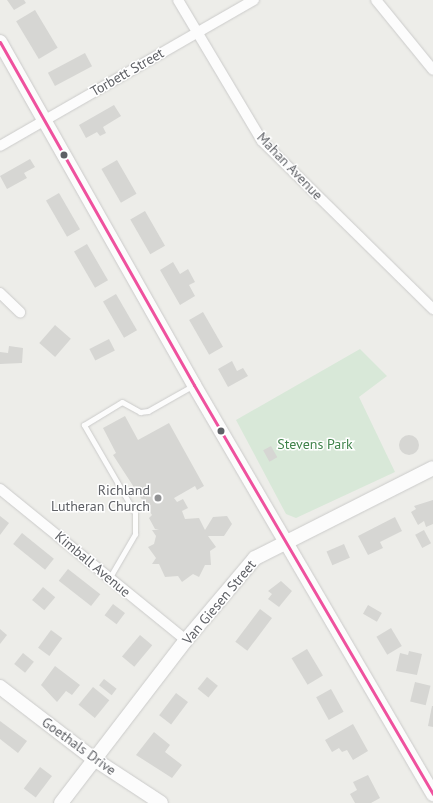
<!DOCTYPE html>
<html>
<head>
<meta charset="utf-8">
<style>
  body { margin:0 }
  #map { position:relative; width:433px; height:803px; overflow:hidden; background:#edede9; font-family:"PT Sans",sans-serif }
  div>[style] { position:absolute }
  .green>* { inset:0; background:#d8e8d8 }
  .building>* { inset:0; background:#d6d6d3; transform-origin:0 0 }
  .round { border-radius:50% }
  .roads { filter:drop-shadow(0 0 1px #cbcbca) drop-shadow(0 0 1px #cbcbca) }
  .lane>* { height:5px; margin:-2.5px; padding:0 2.5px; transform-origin:2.5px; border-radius:2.5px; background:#fcfcfc }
  .street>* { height:10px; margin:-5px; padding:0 5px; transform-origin:5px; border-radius:5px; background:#fcfcfc }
  .secondary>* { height:14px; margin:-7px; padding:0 7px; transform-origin:7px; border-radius:7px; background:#fcfcfc }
  .bus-1>* { height:3px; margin:-1.5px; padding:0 1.5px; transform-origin:1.5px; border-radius:1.5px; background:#ef519e }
  .dots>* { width:11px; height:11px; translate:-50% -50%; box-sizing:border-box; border:2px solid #fff; border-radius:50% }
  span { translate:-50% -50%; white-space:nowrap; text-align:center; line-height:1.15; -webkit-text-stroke:3px #fff; paint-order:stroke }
  .street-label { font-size:14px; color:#5f6166 }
  .park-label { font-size:14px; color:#40834b }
  .poi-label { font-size:14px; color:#5f6166 }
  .right { translate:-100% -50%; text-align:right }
</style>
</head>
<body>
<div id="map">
  <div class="green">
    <div style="clip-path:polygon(360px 349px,387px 376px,359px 397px,395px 472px,296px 518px,286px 514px,236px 420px)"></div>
  </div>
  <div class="building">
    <div style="clip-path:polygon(7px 0,24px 0,26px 3px,14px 10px)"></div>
    <div style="left:35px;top:10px;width:44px;height:22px;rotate:59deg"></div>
    <div style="left:85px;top:53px;width:15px;height:42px;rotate:62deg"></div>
    <div style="clip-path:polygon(114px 105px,121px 116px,103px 127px,106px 133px,100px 136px,97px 132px,86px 138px,79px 125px)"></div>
    <div style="clip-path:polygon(30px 159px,35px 167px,24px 173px,27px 178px,7px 189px,0 176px)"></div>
    <div style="left:117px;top:160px;width:39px;height:18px;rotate:60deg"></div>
    <div style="left:59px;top:193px;width:42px;height:15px;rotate:60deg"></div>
    <div style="left:145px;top:211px;width:40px;height:17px;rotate:60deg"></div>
    <div style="left:87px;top:244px;width:42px;height:15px;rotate:60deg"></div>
    <div style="clip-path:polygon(173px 262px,180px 274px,188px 269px,195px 282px,189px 285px,195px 296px,180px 305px,160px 270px)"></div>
    <div style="left:116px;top:294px;width:42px;height:15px;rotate:60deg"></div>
    <div style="left:203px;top:312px;width:40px;height:16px;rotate:60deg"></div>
    <div style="left:55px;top:325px;width:21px;height:24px;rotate:41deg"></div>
    <div style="left:109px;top:339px;width:13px;height:22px;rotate:63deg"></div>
    <div style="clip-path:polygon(9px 346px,23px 348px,22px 363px,0 364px,0 352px,8px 353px)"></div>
    <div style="clip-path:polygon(232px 361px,237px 371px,243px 368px,248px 376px,228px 387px,218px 369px)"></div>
    <div style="clip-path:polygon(125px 416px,138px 440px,169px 423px,204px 486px,197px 490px,195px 486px,174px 498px,177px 502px,183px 499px,188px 508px,182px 511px,185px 519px,199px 518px,205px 530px,213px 517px,227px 516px,232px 524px,224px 536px,208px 536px,216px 547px,210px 551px,211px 565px,205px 565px,199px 577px,193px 574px,182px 582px,178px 576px,165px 577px,159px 564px,152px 564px,156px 558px,148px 547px,154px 544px,156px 536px,152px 530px,159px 530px,155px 529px,149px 518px,152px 515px,113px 455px,116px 453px,103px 428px)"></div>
    <div class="round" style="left:399px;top:435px;width:20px;height:20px"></div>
    <div style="left:271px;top:446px;width:13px;height:9px;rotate:61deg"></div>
    <div style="clip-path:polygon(433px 500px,433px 524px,426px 527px,424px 521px,418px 525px,411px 512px,416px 509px,414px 506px)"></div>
    <div style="clip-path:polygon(0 516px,9px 523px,0 535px)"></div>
    <div style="clip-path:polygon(395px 517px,402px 531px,380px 542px,383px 548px,368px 555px,358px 536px)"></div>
    <div style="left:424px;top:530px;width:15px;height:10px;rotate:62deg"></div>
    <div style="left:22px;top:533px;width:41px;height:14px;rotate:39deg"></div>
    <div style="left:344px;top:544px;width:15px;height:19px;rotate:67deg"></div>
    <div style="left:68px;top:569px;width:41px;height:15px;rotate:38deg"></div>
    <div style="clip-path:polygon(281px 581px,292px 591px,279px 607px,268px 599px,272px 594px,268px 591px)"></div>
    <div style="left:43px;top:587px;width:16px;height:17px;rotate:40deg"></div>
    <div style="left:113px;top:604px;width:15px;height:14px;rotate:37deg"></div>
    <div style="left:368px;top:605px;width:16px;height:10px;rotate:30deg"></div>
    <div style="left:260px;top:609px;width:15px;height:41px;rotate:37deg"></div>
    <div style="left:391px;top:628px;width:21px;height:17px;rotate:59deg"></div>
    <div style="clip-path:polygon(0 629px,7px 635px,0 644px)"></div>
    <div style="left:51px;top:630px;width:14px;height:22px;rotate:36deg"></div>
    <div style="left:140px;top:635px;width:16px;height:28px;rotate:40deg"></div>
    <div style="left:307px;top:649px;width:31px;height:18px;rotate:59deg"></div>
    <div style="clip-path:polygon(409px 651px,422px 654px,417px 675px,396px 671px,400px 653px,408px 655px)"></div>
    <div style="left:23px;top:653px;width:14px;height:14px;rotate:39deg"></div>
    <div style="clip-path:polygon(55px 666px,80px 685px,72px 695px,66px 691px,57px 702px,41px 685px)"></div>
    <div style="left:207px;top:677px;width:14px;height:15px;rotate:39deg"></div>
    <div style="left:104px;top:679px;width:16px;height:8px;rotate:38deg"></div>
    <div style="left:415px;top:682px;width:16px;height:20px;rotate:14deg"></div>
    <div style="left:93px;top:687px;width:21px;height:23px;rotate:39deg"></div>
    <div style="left:331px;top:689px;width:26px;height:17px;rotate:61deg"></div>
    <div style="left:176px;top:693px;width:15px;height:28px;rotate:37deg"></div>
    <div style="clip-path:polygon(432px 706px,433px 706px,433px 727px,428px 726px)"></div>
    <div style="clip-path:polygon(0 721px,27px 741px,18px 753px,0 739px)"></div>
    <div style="clip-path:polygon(353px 724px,368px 751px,353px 760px,347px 750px,342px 752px,339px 748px,332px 752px,325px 740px)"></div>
    <div style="clip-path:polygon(154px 732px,170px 745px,165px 752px,182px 765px,172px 778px,136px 755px)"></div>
    <div style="left:40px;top:767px;width:15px;height:27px;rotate:37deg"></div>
    <div style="clip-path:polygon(368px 775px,380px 798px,371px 803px,355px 803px,350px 794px,357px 790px,353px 782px)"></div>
  </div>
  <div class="roads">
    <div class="lane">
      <div style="left:110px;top:577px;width:50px;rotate:-59.8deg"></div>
      <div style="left:135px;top:534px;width:21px;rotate:-90deg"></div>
      <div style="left:135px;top:513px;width:102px;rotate:-120.1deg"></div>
      <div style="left:84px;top:425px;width:44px;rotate:-31.2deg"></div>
      <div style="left:122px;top:402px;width:21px;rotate:29deg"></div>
      <div style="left:140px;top:412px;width:8px;rotate:-7deg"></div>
      <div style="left:148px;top:411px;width:53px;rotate:-29.5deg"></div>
    </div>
    <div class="street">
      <div style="left:178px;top:0;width:164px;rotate:59.2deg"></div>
      <div style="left:262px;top:141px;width:240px;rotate:44.5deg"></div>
      <div style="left:376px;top:0;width:90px;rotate:50.8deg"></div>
      <div style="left:0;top:146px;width:293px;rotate:-29.9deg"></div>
      <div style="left:0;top:293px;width:28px;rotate:44deg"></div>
      <div style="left:0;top:489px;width:240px;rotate:39.1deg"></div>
    </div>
    <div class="secondary">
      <div style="left:0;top:42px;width:394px;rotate:60.5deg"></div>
      <div style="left:194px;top:385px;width:474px;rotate:59.7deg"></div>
      <div style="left:0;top:687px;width:118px;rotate:37.5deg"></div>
      <div style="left:94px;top:759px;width:80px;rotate:33.3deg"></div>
      <div style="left:61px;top:803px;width:205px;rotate:-52.5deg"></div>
      <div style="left:186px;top:640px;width:107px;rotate:-49.9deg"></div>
      <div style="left:255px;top:558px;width:199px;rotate:-26.8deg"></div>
    </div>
  </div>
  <div class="bus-1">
    <div style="left:0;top:42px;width:394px;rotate:60.5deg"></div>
    <div style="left:194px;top:385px;width:474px;rotate:59.7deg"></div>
  </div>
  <div class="dots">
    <div style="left:64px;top:155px;background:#5f6166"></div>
    <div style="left:221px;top:431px;background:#5f6166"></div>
    <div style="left:158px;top:498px;background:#919294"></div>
  </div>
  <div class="street-label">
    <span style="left:127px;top:72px;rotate:-30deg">Torbett Street</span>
    <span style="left:290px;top:166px;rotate:46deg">Mahan Avenue</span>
    <span style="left:93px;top:564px;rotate:40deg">Kimball Avenue</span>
    <span style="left:219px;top:602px;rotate:-50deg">Van Giesen Street</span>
    <span style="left:79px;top:746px;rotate:36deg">Goethals Drive</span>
  </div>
  <div class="park-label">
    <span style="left:315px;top:444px">Stevens Park</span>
  </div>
  <div class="poi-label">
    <span class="right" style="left:150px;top:498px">Richland<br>Lutheran Church</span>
  </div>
</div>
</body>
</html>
